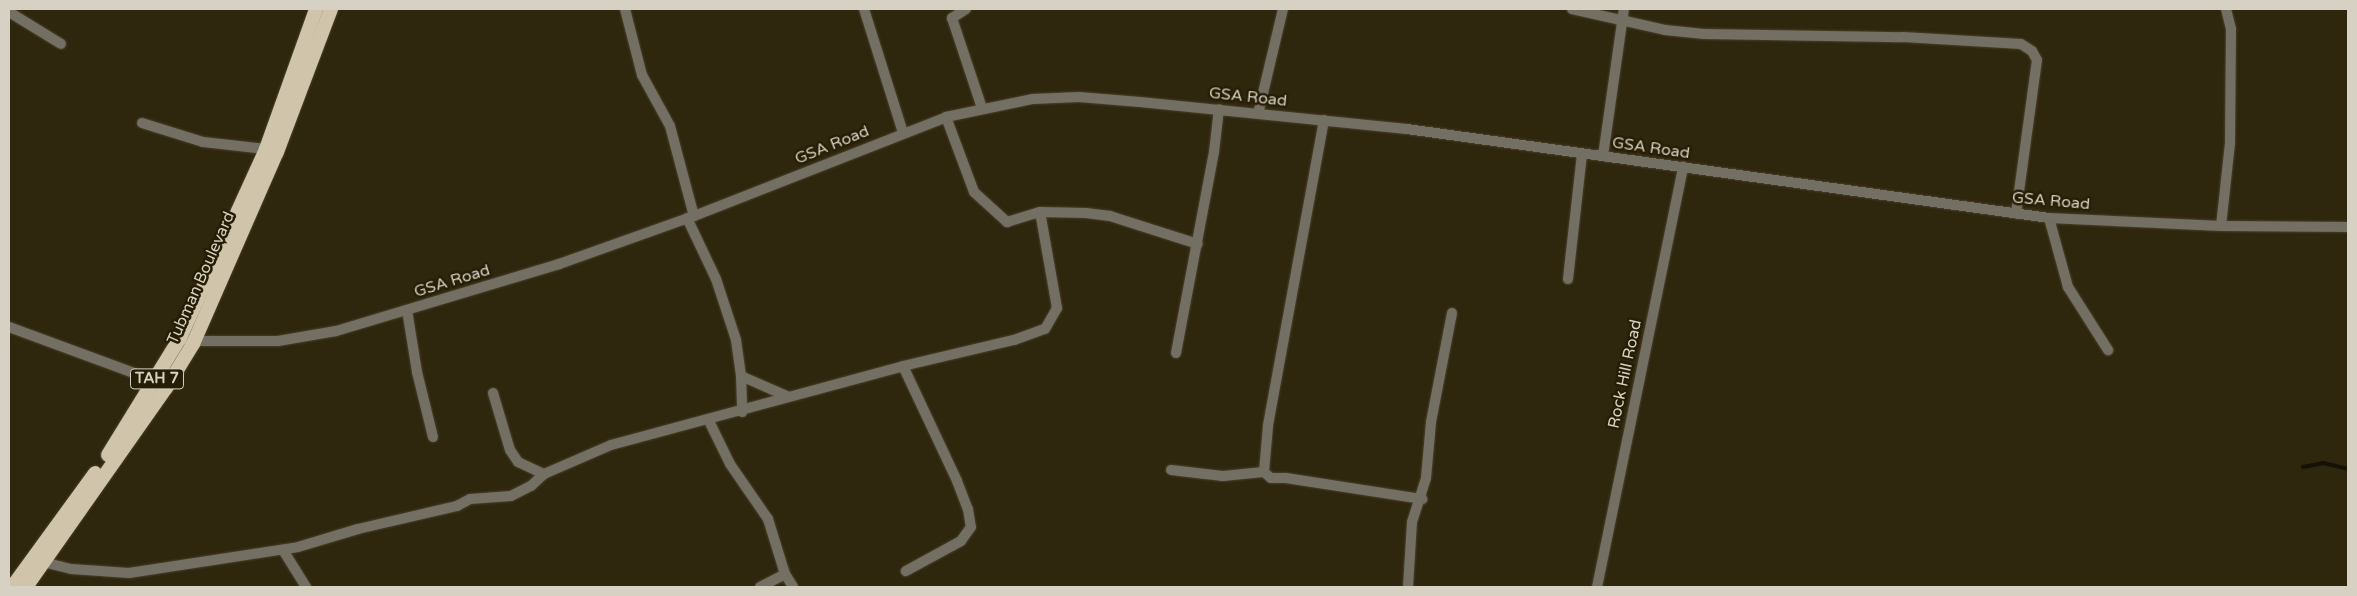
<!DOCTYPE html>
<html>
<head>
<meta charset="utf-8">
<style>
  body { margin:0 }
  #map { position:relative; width:2357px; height:596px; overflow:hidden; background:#2f260e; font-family:"Varela Round",sans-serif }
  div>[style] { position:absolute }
  .stream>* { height:4px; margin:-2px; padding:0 2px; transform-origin:2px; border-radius:2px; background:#161105 }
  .roads { filter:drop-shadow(0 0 1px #4a412b) drop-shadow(0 0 1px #4a412b) }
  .minor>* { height:10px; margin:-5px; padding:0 5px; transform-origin:5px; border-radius:5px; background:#736f63 }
  .tertiary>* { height:10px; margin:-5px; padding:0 5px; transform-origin:5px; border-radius:5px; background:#736f63 }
  .trunk>* { height:14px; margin:-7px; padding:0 7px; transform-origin:7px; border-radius:7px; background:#d0c4aa }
  span { translate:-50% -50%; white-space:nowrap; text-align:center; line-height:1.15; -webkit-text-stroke:5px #261d05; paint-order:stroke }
  .shield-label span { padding:1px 4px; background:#261d05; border:1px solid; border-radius:4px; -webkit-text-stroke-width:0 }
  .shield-label { font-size:15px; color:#d7d1c3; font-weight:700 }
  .street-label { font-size:16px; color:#d7d1c3 }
  .frame { position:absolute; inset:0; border:10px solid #d7d1c3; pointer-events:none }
</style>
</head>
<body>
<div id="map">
  <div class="stream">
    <div style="left:2303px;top:467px;width:20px;rotate:-11deg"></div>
    <div style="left:2323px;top:463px;width:26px;rotate:13deg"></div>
  </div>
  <div class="roads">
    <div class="minor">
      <div style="left:625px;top:9px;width:68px;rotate:75.6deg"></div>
      <div style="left:642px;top:75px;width:58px;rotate:61.2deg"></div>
      <div style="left:670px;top:126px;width:93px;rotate:75.1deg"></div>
      <div style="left:864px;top:9px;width:130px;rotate:72.5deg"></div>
      <div style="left:966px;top:9px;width:17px;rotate:147deg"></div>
      <div style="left:952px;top:18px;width:95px;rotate:71.6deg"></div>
      <div style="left:1572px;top:9px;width:95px;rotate:12.7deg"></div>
      <div style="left:1665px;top:30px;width:39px;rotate:6deg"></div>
      <div style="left:1704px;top:34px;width:199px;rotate:0.9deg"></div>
      <div style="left:1903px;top:37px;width:118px;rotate:3.4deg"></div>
      <div style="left:2021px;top:44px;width:13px;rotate:32deg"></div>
      <div style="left:2032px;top:51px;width:10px;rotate:61deg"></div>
      <div style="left:2037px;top:60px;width:155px;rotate:97.8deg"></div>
      <div style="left:9px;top:12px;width:61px;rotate:31.6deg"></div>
      <div style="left:1258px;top:114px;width:108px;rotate:-76.6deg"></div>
      <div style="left:946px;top:117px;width:80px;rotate:69.5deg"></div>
      <div style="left:974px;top:192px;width:45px;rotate:42.3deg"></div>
      <div style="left:1007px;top:222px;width:34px;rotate:-17deg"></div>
      <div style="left:1040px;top:212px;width:46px;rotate:1.2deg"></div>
      <div style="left:1086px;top:213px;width:24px;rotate:7deg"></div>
      <div style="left:1110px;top:216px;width:92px;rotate:17.7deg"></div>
      <div style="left:1324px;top:120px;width:311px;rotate:100.4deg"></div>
      <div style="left:1268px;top:426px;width:46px;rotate:95deg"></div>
      <div style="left:1264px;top:472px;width:9px;rotate:41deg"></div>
      <div style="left:1271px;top:478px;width:15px"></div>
      <div style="left:1286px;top:478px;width:138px;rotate:8.8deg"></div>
      <div style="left:142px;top:123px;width:64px;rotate:17.3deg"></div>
      <div style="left:203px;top:142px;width:63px;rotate:6.3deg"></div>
      <div style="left:1603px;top:156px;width:148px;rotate:-81.9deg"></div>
      <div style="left:687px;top:218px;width:68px;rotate:64.6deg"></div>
      <div style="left:716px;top:279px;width:64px;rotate:71.8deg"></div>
      <div style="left:736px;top:340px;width:36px;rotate:82deg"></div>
      <div style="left:741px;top:376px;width:52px;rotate:23.6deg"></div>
      <div style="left:2049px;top:218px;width:72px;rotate:74.6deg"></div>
      <div style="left:2068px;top:287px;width:75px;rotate:57.6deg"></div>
      <div style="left:2221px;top:226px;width:83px;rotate:-83.8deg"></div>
      <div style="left:2230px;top:143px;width:114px;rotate:-89.5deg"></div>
      <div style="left:2231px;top:29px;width:21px;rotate:-104deg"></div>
      <div style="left:1568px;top:279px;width:126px;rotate:-83.6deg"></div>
      <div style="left:407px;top:310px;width:63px;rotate:80.8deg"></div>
      <div style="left:417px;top:372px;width:67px;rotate:76.2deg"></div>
      <div style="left:9px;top:327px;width:157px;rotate:20.2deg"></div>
      <div style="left:1176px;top:353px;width:205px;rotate:-79.3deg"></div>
      <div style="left:1214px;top:152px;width:43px;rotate:-83.4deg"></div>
      <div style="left:903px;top:366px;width:114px;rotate:-13.2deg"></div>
      <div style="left:1014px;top:340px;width:33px;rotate:-20deg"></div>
      <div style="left:1045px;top:329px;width:24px;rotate:-60deg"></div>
      <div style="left:1057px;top:308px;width:97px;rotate:-100deg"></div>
      <div style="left:741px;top:376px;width:36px;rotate:88deg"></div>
      <div style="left:493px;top:393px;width:59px;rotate:73.4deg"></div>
      <div style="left:510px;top:450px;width:14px;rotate:56deg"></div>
      <div style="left:518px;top:462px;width:29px;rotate:25deg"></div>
      <div style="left:708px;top:419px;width:50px;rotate:63.9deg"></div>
      <div style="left:730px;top:464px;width:67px;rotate:55.4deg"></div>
      <div style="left:768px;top:519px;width:58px;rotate:72.8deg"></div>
      <div style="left:785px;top:574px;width:15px;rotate:58deg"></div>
      <div style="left:1171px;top:470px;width:52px;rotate:6.6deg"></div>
      <div style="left:1223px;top:476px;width:41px;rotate:-5.6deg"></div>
      <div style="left:283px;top:550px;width:44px;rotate:58.1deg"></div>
      <div style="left:43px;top:562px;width:29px;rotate:14deg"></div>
      <div style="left:71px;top:569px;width:58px;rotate:3.9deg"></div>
      <div style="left:129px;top:573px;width:171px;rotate:-8.7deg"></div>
      <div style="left:298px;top:547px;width:63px;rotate:-16.7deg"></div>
      <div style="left:358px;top:529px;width:102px;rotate:-13.1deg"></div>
      <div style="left:457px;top:506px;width:15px;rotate:-28deg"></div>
      <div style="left:470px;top:499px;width:41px;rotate:-4.2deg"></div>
      <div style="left:511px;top:496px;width:22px;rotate:-27deg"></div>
      <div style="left:531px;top:486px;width:18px;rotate:-43deg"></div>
      <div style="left:544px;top:474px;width:73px;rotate:-23.4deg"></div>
      <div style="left:611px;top:445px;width:302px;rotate:-15.1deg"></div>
      <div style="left:903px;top:366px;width:127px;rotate:64.8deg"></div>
      <div style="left:957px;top:481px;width:30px;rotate:69deg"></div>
      <div style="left:968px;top:509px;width:18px;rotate:81deg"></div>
      <div style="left:971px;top:527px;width:17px;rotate:126deg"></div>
      <div style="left:961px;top:541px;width:63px;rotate:151.4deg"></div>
      <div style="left:760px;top:587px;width:28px;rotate:-27deg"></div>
      <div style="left:1408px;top:587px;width:65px;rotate:-86.5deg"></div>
      <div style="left:1412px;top:522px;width:46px;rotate:-72.3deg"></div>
      <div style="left:1426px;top:478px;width:56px;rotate:-84.9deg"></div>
      <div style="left:1431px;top:422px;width:111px;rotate:-79.1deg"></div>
      <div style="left:1597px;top:587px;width:429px;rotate:-78.4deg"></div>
    </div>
    <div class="tertiary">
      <div style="left:188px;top:341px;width:90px"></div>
      <div style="left:278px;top:341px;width:59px;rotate:-9.8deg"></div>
      <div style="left:336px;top:331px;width:233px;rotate:-16.7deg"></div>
      <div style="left:559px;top:264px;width:143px;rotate:-19.6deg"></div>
      <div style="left:694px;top:216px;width:271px;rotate:-21.4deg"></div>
      <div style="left:946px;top:117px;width:89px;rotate:-11.7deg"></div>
      <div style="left:1033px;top:99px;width:46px;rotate:-2.5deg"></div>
      <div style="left:1079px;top:97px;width:61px;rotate:4.7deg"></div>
      <div style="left:1140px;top:102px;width:268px;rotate:5.8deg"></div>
      <div style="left:1407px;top:129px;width:648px;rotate:7.89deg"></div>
      <div style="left:2049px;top:218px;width:172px;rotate:2.7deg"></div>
      <div style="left:2221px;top:226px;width:127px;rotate:0.5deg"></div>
    </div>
    <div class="trunk">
      <div style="left:108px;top:455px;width:137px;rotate:-58.4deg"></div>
      <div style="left:180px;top:338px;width:208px;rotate:-65.5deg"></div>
      <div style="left:266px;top:149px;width:149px;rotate:-70.3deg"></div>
      <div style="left:12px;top:587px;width:141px;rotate:-53.9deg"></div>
      <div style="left:26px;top:587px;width:243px;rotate:-54.9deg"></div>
      <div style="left:166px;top:388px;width:52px;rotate:-58.5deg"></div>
      <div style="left:193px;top:344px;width:210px;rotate:-66.4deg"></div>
      <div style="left:277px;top:152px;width:153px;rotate:-69.3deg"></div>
    </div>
  </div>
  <div class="shield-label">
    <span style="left:157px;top:379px">TAH 7</span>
  </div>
  <div class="street-label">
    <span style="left:1248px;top:97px;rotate:6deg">GSA Road</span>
    <span style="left:832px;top:145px;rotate:-22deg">GSA Road</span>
    <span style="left:1651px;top:148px;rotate:8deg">GSA Road</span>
    <span style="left:2051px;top:201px;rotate:5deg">GSA Road</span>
    <span style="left:201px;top:278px;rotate:-66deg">Tubman Boulevard</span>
    <span style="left:452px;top:281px;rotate:-17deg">GSA Road</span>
    <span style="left:1625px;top:374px;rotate:-78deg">Rock Hill Road</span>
  </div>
  <div class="frame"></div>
</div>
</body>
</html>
